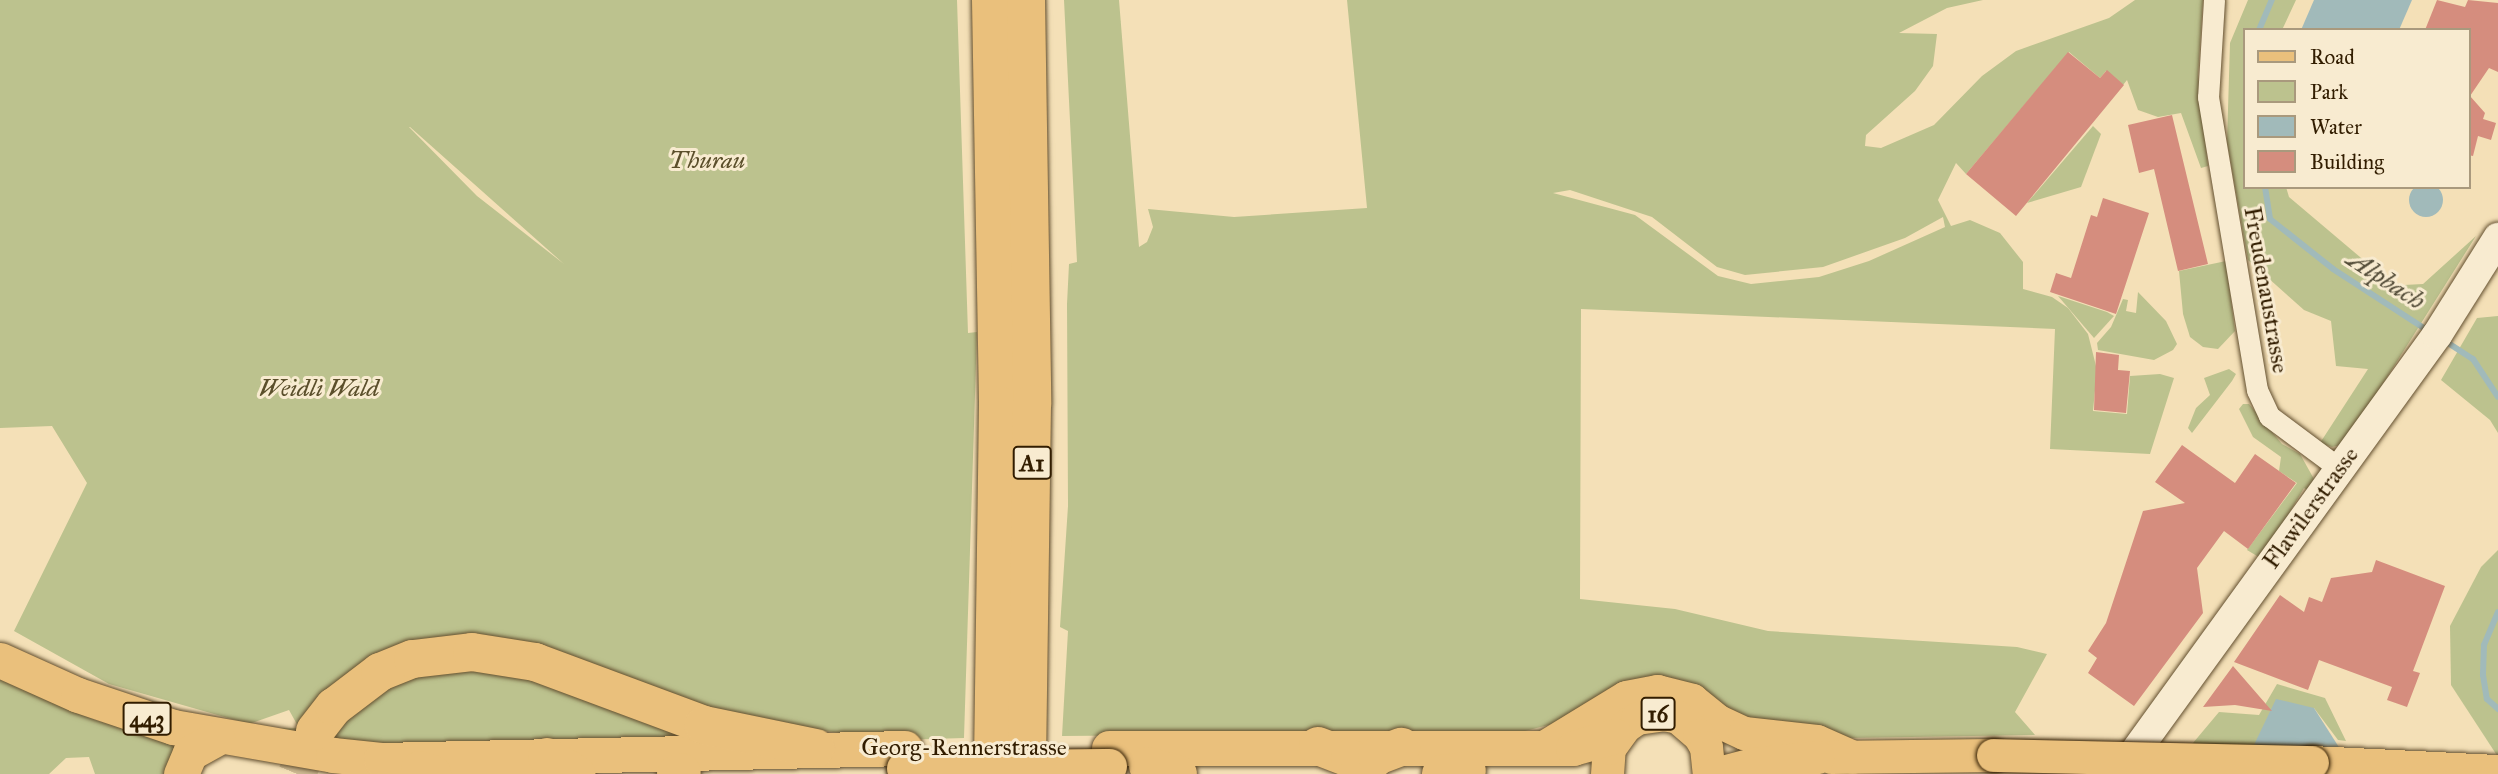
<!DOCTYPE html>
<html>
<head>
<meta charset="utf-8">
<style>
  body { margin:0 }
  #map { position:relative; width:2498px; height:774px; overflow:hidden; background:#f4e0b7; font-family:"IM FELL Great Primer",serif }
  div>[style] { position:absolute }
  .green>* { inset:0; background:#bcc28e }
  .water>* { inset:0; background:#a1baba }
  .round { border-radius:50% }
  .stream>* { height:6px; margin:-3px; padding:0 3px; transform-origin:3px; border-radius:3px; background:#a1baba }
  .building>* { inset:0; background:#d58d7e }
  .motorway-tunnel>* { height:38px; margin-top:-19px; transform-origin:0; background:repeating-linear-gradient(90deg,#cdb992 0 38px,transparent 0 57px) }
  .roads { filter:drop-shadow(0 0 2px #624e2e) drop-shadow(0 0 2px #624e2e) }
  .minor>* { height:21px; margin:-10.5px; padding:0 10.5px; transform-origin:10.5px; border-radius:10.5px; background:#f8ebd0 }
  .secondary>* { height:30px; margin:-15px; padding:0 15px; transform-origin:15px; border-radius:15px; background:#f8ebd0 }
  .primary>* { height:33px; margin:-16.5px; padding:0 16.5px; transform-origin:16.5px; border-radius:16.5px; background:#eac07c }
  .trunk>* { height:35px; margin:-17.5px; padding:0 17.5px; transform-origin:17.5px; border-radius:17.5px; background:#eac07c }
  .motorway>* { height:38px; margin:-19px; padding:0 19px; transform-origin:19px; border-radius:19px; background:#eac07c }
  .bridges { filter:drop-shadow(0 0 2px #321d00) drop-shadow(0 0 2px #321d00) }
  .primary-bridge>* { height:33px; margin:-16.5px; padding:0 16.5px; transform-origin:16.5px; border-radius:16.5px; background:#eac07c }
  .trunk-bridge>* { height:35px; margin:-17.5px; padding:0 17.5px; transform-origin:17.5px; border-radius:17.5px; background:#eac07c }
  span { translate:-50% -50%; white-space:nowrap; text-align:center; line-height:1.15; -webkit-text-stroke:6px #f8ebd0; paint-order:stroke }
  .shield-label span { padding:2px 5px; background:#f8ebd0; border:2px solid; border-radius:5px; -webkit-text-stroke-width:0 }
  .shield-label { font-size:23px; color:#321d00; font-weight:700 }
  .park-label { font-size:24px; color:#5b4f2b; font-style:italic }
  .street-label { font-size:24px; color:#321d00 }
  .water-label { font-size:26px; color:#534c38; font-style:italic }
  .legend { position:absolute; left:2243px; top:28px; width:228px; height:161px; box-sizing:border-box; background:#f8ebd0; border:2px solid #a9997d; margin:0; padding:9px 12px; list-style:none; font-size:21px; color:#321d00 }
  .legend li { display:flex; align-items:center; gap:14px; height:35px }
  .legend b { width:35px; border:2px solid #a9997d }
</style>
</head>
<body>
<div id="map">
  <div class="green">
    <div style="clip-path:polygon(evenodd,0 0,957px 0,968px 333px,977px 332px,964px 738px,900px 740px,741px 721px,470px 639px,346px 703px,460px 658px,720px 736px,367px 745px,253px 729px,299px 728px,289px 710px,249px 724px,109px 684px,14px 631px,87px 483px,52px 426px,0 428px,0 0,409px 127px,410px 127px,564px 264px,477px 196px,409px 127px)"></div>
    <div style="clip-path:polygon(evenodd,1064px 0,1119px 0,1139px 247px,1147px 242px,1153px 227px,1148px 209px,1234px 217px,1367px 208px,1347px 0,1983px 0,1947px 8px,1899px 33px,1937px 34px,1933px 66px,1915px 91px,1866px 135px,1865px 146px,1881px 148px,1934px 125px,1982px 76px,2016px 51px,2109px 18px,2135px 0,2203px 0,2198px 75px,2208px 166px,2201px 168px,2181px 113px,2158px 117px,2138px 110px,2127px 80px,2123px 85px,2106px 71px,2100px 78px,2069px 52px,1966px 174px,1956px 163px,1938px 200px,1951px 226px,1970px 220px,2000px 233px,2023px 262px,2023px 289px,2052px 297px,2068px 308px,2088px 334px,2097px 370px,2093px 411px,2127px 414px,2130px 376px,2160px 374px,2174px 378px,2150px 454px,2050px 449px,2055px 329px,1581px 309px,1580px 599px,1675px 609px,1768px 631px,2017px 647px,2047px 654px,2015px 712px,2035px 735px,1849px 738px,1580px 717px,1521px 732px,1062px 736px,1068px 631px,1060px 627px,1068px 506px,1067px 304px,1069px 264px,1077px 262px,1064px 0,1570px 190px,1652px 217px,1717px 267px,1745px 275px,1823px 267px,1905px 238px,1943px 217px,1945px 227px,1869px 261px,1819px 277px,1751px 284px,1718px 276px,1635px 215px,1553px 193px,1570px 190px)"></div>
    <div style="clip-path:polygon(2248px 0,2296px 0,2282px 30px,2244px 30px,2244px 187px,2286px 187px,2289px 197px,2386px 279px,2404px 285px,2423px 284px,2476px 236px,2345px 444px,2332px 447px,2320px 443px,2368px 369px,2336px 366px,2331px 321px,2304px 310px,2248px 260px,2227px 142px,2230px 43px)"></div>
    <div style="clip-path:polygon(2093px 126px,2101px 134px,2081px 187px,2027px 203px)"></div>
    <div style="clip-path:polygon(2226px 261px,2235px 331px,2218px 349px,2203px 347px,2190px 337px,2183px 314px,2179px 271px)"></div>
    <div style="clip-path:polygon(2138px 292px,2166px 321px,2177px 344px,2173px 350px,2154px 360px,2098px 350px,2097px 343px,2111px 327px,2123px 299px,2128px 300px,2126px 311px,2136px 313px)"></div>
    <div style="clip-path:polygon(2058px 296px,2107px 312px,2114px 316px,2094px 338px)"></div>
    <div style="clip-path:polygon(2498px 316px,2498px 433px,2490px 420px,2441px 380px,2477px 318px)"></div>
    <div style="clip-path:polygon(2229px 369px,2236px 374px,2232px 381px,2192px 433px,2188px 428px,2196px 408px,2210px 395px,2204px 378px)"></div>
    <div style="clip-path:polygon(2243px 404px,2249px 404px,2282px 444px,2300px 454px,2314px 479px,2312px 488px,2310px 492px,2304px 488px,2262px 559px,2247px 550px,2297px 483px,2279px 471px,2281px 457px,2253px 437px,2239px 409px)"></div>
    <div style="clip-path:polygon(2498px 550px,2498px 757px,2451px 685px,2450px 626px,2481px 567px)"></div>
    <div style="clip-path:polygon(0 677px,95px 720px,181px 744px,172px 774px,95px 774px,89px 757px,66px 758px,49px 774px,0 774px)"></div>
    <div style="clip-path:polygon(2277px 684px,2325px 698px,2346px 741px,2338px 740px,2314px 708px,2240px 774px,2167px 774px,2219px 712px,2259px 715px)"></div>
  </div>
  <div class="water">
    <div style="clip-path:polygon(2314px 0,2412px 0,2399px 30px,2301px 30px)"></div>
    <div class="round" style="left:2409px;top:183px;width:34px;height:34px"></div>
    <div style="clip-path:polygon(2276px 699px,2314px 708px,2356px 774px,2240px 774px)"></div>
  </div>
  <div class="stream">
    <div style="left:2259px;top:30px;width:33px;rotate:-67deg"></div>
    <div style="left:2265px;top:187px;width:32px;rotate:81deg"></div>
    <div style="left:2270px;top:219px;width:80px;rotate:38.4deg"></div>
    <div style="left:2333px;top:269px;width:116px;rotate:33deg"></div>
    <div style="left:2442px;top:339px;width:37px;rotate:33deg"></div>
    <div style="left:2473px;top:359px;width:45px;rotate:56.7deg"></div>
    <div style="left:2498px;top:612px;width:36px;rotate:113deg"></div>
    <div style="left:2484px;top:645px;width:30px;rotate:92deg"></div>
    <div style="left:2483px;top:675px;width:24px;rotate:81deg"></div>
    <div style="left:2487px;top:699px;width:15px;rotate:42deg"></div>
  </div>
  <div class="building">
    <div style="clip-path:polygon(2437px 0,2465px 7px,2468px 0,2498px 3px,2498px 72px,2489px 68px,2470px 96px,2485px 113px,2483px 119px,2496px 123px,2491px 140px,2478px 136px,2473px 156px,2468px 155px,2468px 30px,2425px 30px)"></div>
    <div style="clip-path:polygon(2068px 52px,2100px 78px,2107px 70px,2124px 85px,2016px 216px,1966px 174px)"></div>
    <div style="clip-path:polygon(2172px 115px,2208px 264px,2178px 271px,2154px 169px,2139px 173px,2128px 125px)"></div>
    <div style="clip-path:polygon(2103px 198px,2149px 213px,2116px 314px,2050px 292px,2056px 273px,2071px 278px,2091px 215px,2097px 217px)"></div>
    <div style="clip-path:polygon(2096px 352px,2119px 355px,2118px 370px,2130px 371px,2126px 413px,2094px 410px)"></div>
    <div style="clip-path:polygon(2182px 445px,2235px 483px,2255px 454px,2296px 483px,2248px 549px,2224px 531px,2197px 568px,2203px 613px,2134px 706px,2088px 673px,2097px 658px,2088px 651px,2106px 623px,2143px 511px,2185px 503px,2155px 482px)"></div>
    <div style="clip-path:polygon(2376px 560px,2445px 586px,2413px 671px,2420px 673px,2407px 707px,2387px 700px,2392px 687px,2319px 660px,2308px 690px,2234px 662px,2280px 595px,2304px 612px,2309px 597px,2322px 602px,2331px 578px,2372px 572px)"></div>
    <div style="clip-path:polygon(2233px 666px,2272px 711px,2235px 705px,2203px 707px)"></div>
  </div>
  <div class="motorway-tunnel">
    <div style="left:297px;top:774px;width:47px;rotate:-67.3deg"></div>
  </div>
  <div class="roads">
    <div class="minor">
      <div style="left:2214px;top:0;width:97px;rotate:93.5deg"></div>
      <div style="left:2208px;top:97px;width:297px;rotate:80.5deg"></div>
      <div style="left:2257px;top:390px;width:29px;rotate:65deg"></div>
      <div style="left:2269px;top:416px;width:89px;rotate:36.7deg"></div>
    </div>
    <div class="secondary">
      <div style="left:2119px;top:774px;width:542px;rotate:-54.08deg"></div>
      <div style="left:2437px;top:335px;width:115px;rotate:-57.8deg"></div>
    </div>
    <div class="primary">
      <div style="left:1547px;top:745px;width:92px;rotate:-31.3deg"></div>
      <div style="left:1626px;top:697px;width:32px;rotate:-11deg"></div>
      <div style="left:1657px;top:691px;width:36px;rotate:14deg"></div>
      <div style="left:1692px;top:700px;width:33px;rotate:39deg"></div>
      <div style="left:1718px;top:721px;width:29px;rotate:25deg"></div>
      <div style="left:1744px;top:733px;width:73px;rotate:6.3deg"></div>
      <div style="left:1817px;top:741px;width:39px;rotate:24deg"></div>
      <div style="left:1831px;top:757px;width:162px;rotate:-0.7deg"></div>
      <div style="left:2312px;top:762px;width:186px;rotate:2.8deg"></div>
      <div style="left:1607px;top:774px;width:26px;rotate:-86deg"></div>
      <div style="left:1609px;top:748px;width:27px;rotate:-54deg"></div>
      <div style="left:1625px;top:726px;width:14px;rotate:-34deg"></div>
      <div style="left:1637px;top:718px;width:27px;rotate:-8deg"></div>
      <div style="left:1664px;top:714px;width:14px;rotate:12deg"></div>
      <div style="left:1678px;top:717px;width:28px;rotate:41deg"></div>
      <div style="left:1699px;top:735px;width:14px;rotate:60deg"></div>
      <div style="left:1706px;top:747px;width:27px;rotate:84deg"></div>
      <div style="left:1715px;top:774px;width:38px;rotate:-15deg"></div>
      <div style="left:1752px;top:764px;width:66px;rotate:-6.1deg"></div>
    </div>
    <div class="trunk">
      <div style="left:0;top:660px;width:85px;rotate:24.2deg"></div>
      <div style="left:78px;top:695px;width:100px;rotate:18.6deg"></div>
      <div style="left:173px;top:727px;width:162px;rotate:9.9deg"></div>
      <div style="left:333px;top:755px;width:48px;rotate:5.9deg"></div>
      <div style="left:381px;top:760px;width:524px;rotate:-1.31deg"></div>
      <div style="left:1109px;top:748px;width:464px"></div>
      <div style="left:1573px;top:748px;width:44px;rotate:-15.9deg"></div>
      <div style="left:181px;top:774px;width:23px;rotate:-67deg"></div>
      <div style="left:190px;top:753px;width:31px;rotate:-29deg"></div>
    </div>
    <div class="motorway">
      <div style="left:991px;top:0;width:405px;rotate:89deg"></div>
      <div style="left:998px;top:405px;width:369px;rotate:90.8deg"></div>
      <div style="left:1026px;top:0;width:404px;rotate:89.1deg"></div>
      <div style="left:1032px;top:404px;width:370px;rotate:90.8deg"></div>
      <div style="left:315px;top:731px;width:31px;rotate:-52deg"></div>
      <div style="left:334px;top:707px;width:58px;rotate:-37.3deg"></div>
      <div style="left:380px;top:672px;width:35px;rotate:-22deg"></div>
      <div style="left:413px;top:659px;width:59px;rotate:-6.8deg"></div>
      <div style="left:472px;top:652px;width:64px;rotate:9deg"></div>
      <div style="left:535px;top:662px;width:180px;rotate:20.4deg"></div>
      <div style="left:704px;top:725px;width:114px;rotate:11.6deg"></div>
      <div style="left:1318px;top:746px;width:34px;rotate:21deg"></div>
      <div style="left:1350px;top:758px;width:22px;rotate:47deg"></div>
      <div style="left:547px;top:757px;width:34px;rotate:30deg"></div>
      <div style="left:1148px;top:766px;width:31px;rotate:15deg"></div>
      <div style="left:420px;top:770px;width:13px;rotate:18deg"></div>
      <div style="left:676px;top:774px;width:6px;rotate:-18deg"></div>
      <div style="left:1358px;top:774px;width:26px;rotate:-43deg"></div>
      <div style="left:1377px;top:756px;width:26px;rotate:-21deg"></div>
      <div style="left:1441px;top:774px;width:26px;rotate:-7deg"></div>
    </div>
  </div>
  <div class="bridges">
    <div class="primary-bridge">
      <div style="left:1993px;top:755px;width:319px;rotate:1.3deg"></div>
    </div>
    <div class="trunk-bridge">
      <div style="left:904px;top:768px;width:205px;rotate:-0.6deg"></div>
    </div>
  </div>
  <div class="shield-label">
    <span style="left:1032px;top:463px">A1</span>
    <span style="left:1658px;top:714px">16</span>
    <span style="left:147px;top:719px">443</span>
  </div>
  <div class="park-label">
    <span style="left:707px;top:161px">Thurau</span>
    <span style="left:319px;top:389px">Weidli Wald</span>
  </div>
  <div class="street-label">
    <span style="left:2266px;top:290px;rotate:80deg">Freudenaustrasse</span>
    <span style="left:2311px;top:508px;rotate:-54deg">Flawilerstrasse</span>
    <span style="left:964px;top:748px">Georg-Rennerstrasse</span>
  </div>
  <div class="water-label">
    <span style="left:2386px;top:280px;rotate:33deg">Alpbach</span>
  </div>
  <ul class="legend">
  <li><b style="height:9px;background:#eac07c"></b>Road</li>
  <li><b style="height:19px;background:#bcc28e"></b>Park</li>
  <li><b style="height:19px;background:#a1baba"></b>Water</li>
  <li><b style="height:19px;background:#d58d7e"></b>Building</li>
  </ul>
</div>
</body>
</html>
